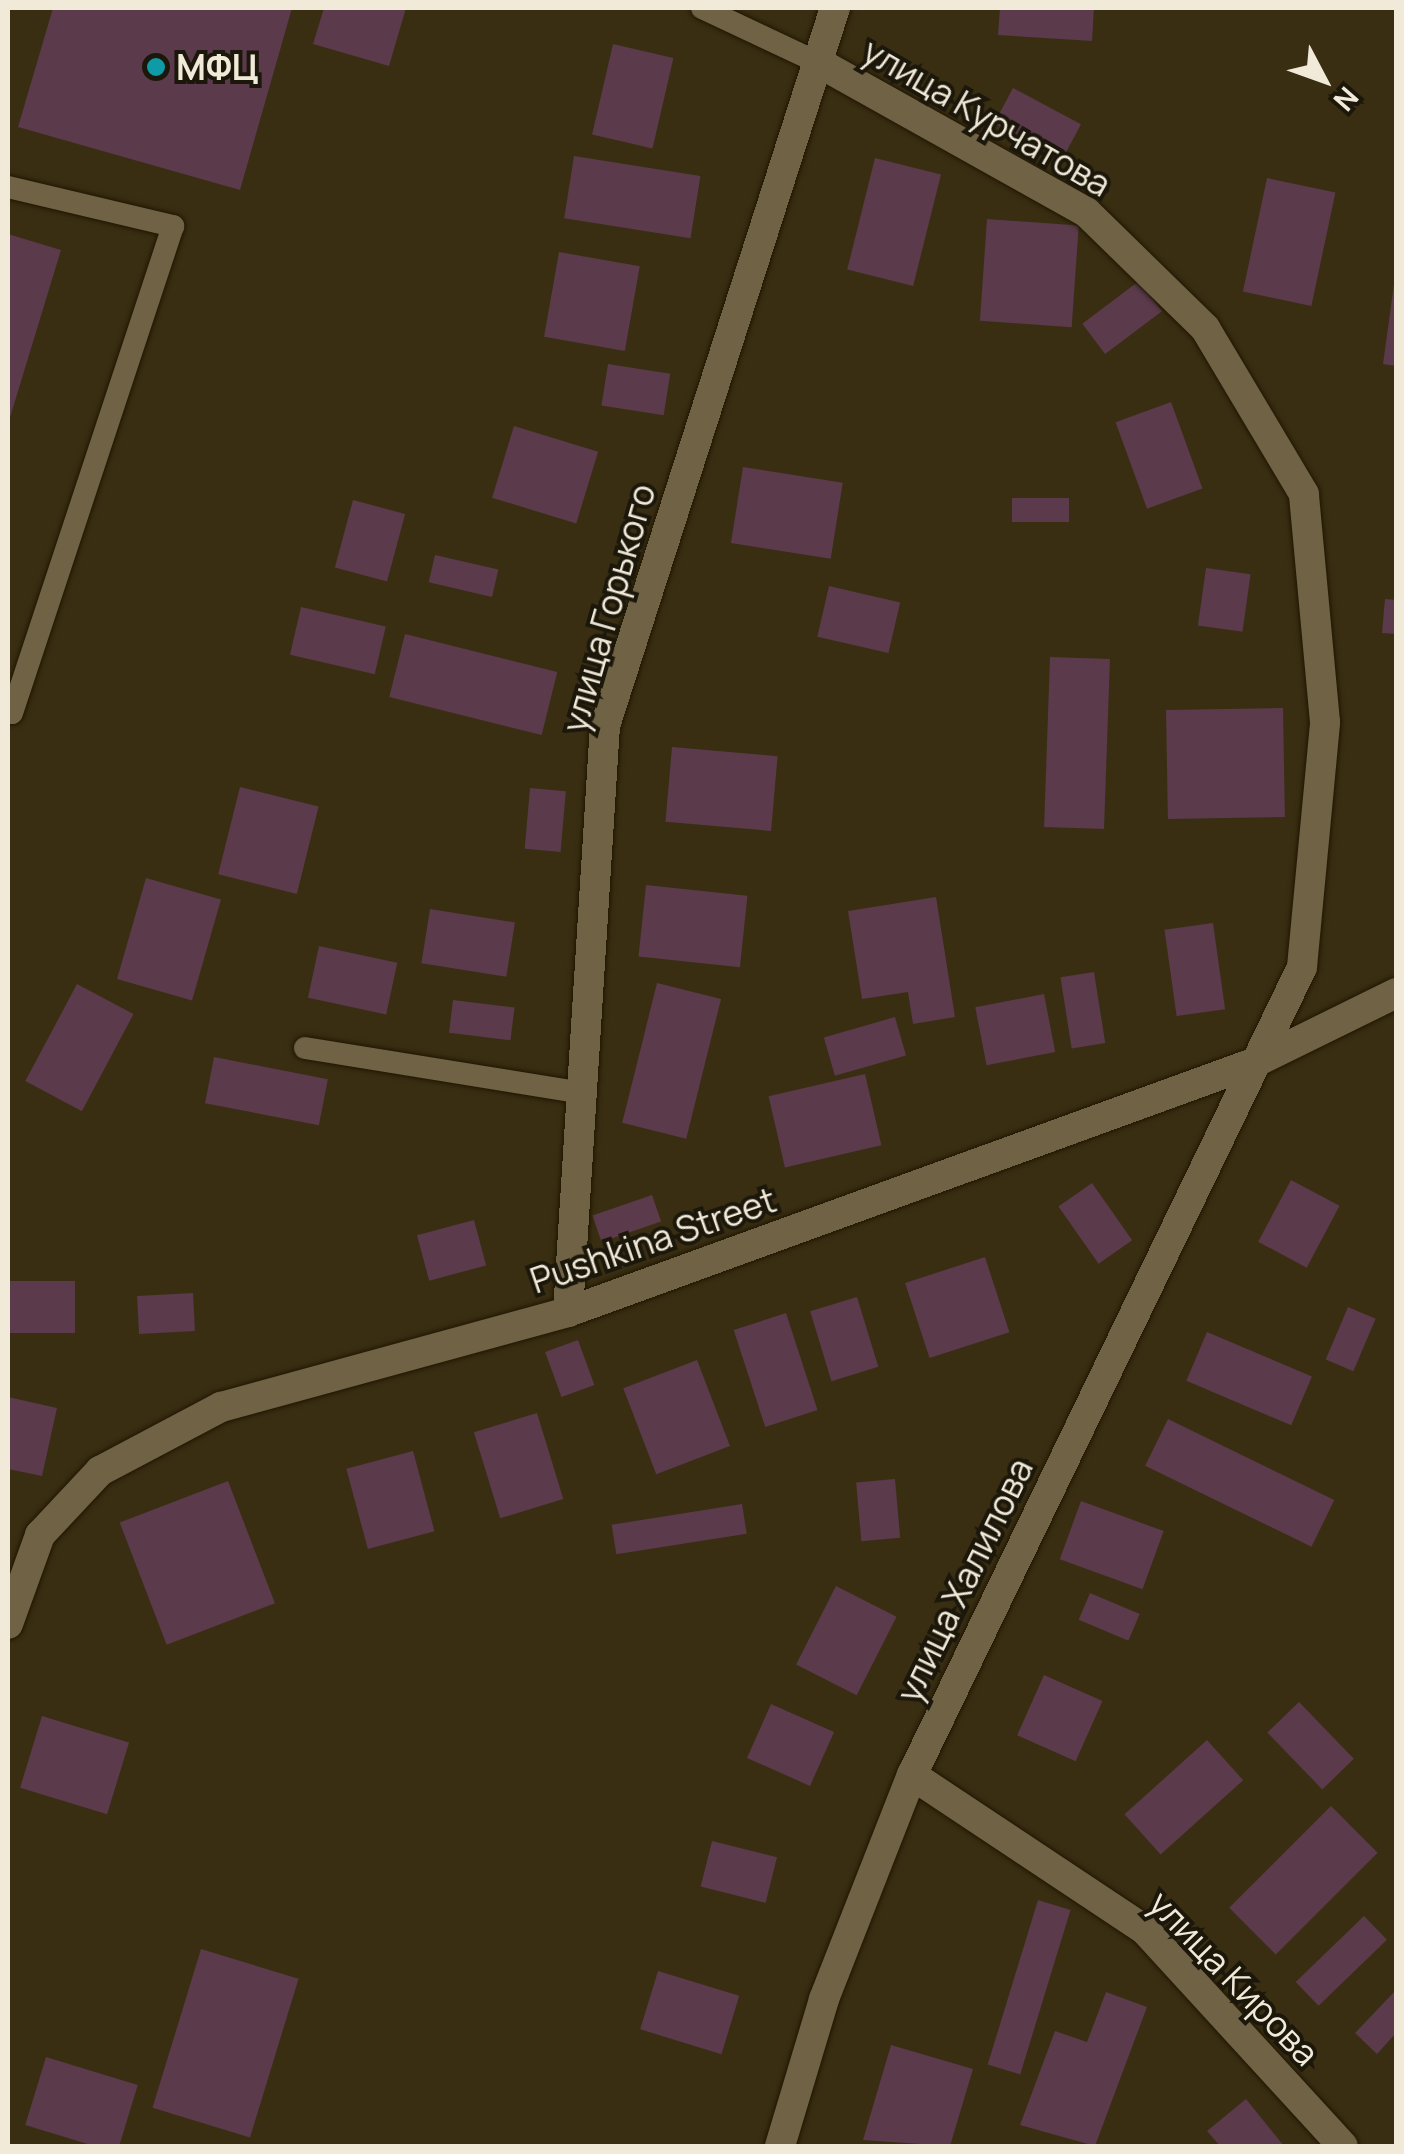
<!DOCTYPE html>
<html>
<head>
<meta charset="utf-8">
<style>
  body { margin:0 }
  #map { position:relative; width:1404px; height:2154px; overflow:hidden; background:#392e12; font-family:Manrope,sans-serif }
  div>[style] { position:absolute }
  .building>* { inset:0; background:#5a3a4b; transform-origin:0 0 }
  .roads { filter:drop-shadow(0 0 2px #201600) drop-shadow(0 0 2px #201600) }
  .lane>* { height:22px; margin:-11px; padding:0 11px; transform-origin:11px; border-radius:11px; background:#6f6245 }
  .street>* { height:30px; margin:-15px; padding:0 15px; transform-origin:15px; border-radius:15px; background:#6f6245 }
  .dots>* { width:28px; height:28px; translate:-50% -50%; box-sizing:border-box; border:5px solid #1c170b; border-radius:50% }
  span { translate:-50% -50%; white-space:nowrap; text-align:center; line-height:1.15; -webkit-text-stroke:8px #1c170b; paint-order:stroke }
  .poi-label { font-size:35px; color:#f1ead9; font-weight:700 }
  .left { translate:0 -50%; text-align:left }
  .street-label { font-size:35px; color:#f1ead9 }
  .frame { position:absolute; inset:0; border:10px solid #f1ead9; pointer-events:none }
  .north { position:absolute; left:1274px; top:30px; width:100px; height:100px; -webkit-text-stroke:8px #1c170b; paint-order:stroke; rotate:131deg; font-size:28px; font-weight:700; line-height:40px; text-align:center; color:#f1ead9 }
  .north::after { content:''; display:block; margin:auto; width:35px; height:45px; background:#f1ead9; clip-path:polygon(50% 0,100% 100%,50% 72%,0 100%) }
</style>
</head>
<body>
<div id="map">
  <div class="building">
    <div style="clip-path:polygon(53px 8px,292px 8px,240px 190px,18px 127px)"></div>
    <div style="clip-path:polygon(324px 8px,406px 8px,389px 66px,313px 44px)"></div>
    <div style="clip-path:polygon(1000px 8px,1094px 8px,1092px 41px,998px 35px)"></div>
    <div style="left:613px;top:44px;width:62px;height:93px;rotate:13deg"></div>
    <div style="left:1013px;top:88px;width:77px;height:40px;rotate:28deg"></div>
    <div style="left:574px;top:156px;width:128px;height:63px;rotate:9deg"></div>
    <div style="left:875px;top:158px;width:68px;height:115px;rotate:14deg"></div>
    <div style="left:1267px;top:178px;width:70px;height:116px;rotate:12deg"></div>
    <div style="left:987px;top:219px;width:92px;height:102px;rotate:4deg"></div>
    <div style="clip-path:polygon(8px 234px,61px 250px,8px 424px)"></div>
    <div style="left:559px;top:252px;width:82px;height:86px;rotate:10deg"></div>
    <div style="left:1139px;top:281px;width:38px;height:71px;rotate:53deg"></div>
    <div style="clip-path:polygon(1394px 284px,1396px 284px,1396px 366px,1383px 364px)"></div>
    <div style="left:608px;top:364px;width:63px;height:42px;rotate:9deg"></div>
    <div style="left:1171px;top:402px;width:92px;height:59px;rotate:70deg"></div>
    <div style="left:514px;top:426px;width:88px;height:75px;rotate:17deg"></div>
    <div style="left:743px;top:467px;width:101px;height:77px;rotate:9deg"></div>
    <div style="left:1069px;top:498px;width:24px;height:57px;rotate:90deg"></div>
    <div style="left:353px;top:500px;width:54px;height:70px;rotate:15deg"></div>
    <div style="left:435px;top:555px;width:65px;height:28px;rotate:13deg"></div>
    <div style="left:1206px;top:568px;width:45px;height:58px;rotate:8deg"></div>
    <div style="left:829px;top:586px;width:73px;height:52px;rotate:13deg"></div>
    <div style="clip-path:polygon(1385px 599px,1396px 600px,1396px 634px,1382px 633px)"></div>
    <div style="left:301px;top:607px;width:87px;height:49px;rotate:13deg"></div>
    <div style="left:405px;top:634px;width:157px;height:65px;rotate:14deg"></div>
    <div style="left:1050px;top:657px;width:60px;height:170px;rotate:2deg"></div>
    <div style="left:1283px;top:708px;width:109px;height:117px;rotate:89deg"></div>
    <div style="left:672px;top:747px;width:106px;height:75px;rotate:5deg"></div>
    <div style="left:240px;top:787px;width:81px;height:90px;rotate:14deg"></div>
    <div style="left:530px;top:788px;width:36px;height:61px;rotate:5deg"></div>
    <div style="left:146px;top:878px;width:78px;height:105px;rotate:16deg"></div>
    <div style="left:646px;top:885px;width:102px;height:72px;rotate:6deg"></div>
    <div style="clip-path:polygon(936px 897px,955px 1017px,913px 1024px,908px 992px,862px 999px,848px 911px)"></div>
    <div style="left:430px;top:909px;width:86px;height:55px;rotate:9deg"></div>
    <div style="left:1213px;top:923px;width:87px;height:49px;rotate:82deg"></div>
    <div style="left:319px;top:946px;width:80px;height:53px;rotate:12deg"></div>
    <div style="left:1094px;top:972px;width:72px;height:34px;rotate:81deg"></div>
    <div style="left:657px;top:983px;width:66px;height:144px;rotate:14deg"></div>
    <div style="left:77px;top:984px;width:64px;height:110px;rotate:28deg"></div>
    <div style="left:1044px;top:994px;width:59px;height:70px;rotate:79deg"></div>
    <div style="left:453px;top:1000px;width:62px;height:33px;rotate:7deg"></div>
    <div style="left:895px;top:1017px;width:40px;height:74px;rotate:74deg"></div>
    <div style="left:214px;top:1057px;width:116px;height:47px;rotate:11deg"></div>
    <div style="left:865px;top:1074px;width:73px;height:99px;rotate:77deg"></div>
    <div style="left:1291px;top:1180px;width:55px;height:70px;rotate:28deg"></div>
    <div style="left:1092px;top:1183px;width:70px;height:41px;rotate:55deg"></div>
    <div style="left:652px;top:1195px;width:28px;height:63px;rotate:71deg"></div>
    <div style="left:474px;top:1220px;width:47px;height:59px;rotate:75deg"></div>
    <div style="left:985px;top:1257px;width:79px;height:84px;rotate:72deg"></div>
    <div style="left:75px;top:1281px;width:52px;height:67px;rotate:90deg"></div>
    <div style="left:193px;top:1293px;width:38px;height:56px;rotate:87deg"></div>
    <div style="left:857px;top:1297px;width:73px;height:49px;rotate:73deg"></div>
    <div style="left:1348px;top:1307px;width:30px;height:57px;rotate:23deg"></div>
    <div style="left:786px;top:1313px;width:102px;height:55px;rotate:72deg"></div>
    <div style="left:1207px;top:1332px;width:114px;height:53px;rotate:23deg"></div>
    <div style="left:578px;top:1340px;width:48px;height:35px;rotate:70deg"></div>
    <div style="left:697px;top:1360px;width:92px;height:79px;rotate:69deg"></div>
    <div style="clip-path:polygon(8px 1397px,57px 1408px,42px 1476px,8px 1469px)"></div>
    <div style="left:537px;top:1413px;width:90px;height:66px;rotate:73deg"></div>
    <div style="left:1168px;top:1419px;width:185px;height:52px;rotate:26deg"></div>
    <div style="left:413px;top:1451px;width:83px;height:69px;rotate:75deg"></div>
    <div style="left:895px;top:1479px;width:59px;height:39px;rotate:85deg"></div>
    <div style="left:228px;top:1481px;width:131px;height:116px;rotate:69deg"></div>
    <div style="left:1081px;top:1501px;width:88px;height:62px;rotate:20deg"></div>
    <div style="left:742px;top:1504px;width:30px;height:132px;rotate:81deg"></div>
    <div style="left:836px;top:1586px;width:68px;height:88px;rotate:27deg"></div>
    <div style="left:1090px;top:1593px;width:54px;height:29px;rotate:23deg"></div>
    <div style="left:1044px;top:1675px;width:64px;height:66px;rotate:24deg"></div>
    <div style="left:1299px;top:1702px;width:79px;height:44px;rotate:46deg"></div>
    <div style="left:771px;top:1704px;width:69px;height:59px;rotate:24deg"></div>
    <div style="left:42px;top:1716px;width:91px;height:75px;rotate:17deg"></div>
    <div style="left:1207px;top:1740px;width:54px;height:111px;rotate:48deg"></div>
    <div style="left:1331px;top:1806px;width:66px;height:144px;rotate:45deg"></div>
    <div style="left:712px;top:1841px;width:67px;height:47px;rotate:14deg"></div>
    <div style="left:1038px;top:1900px;width:34px;height:172px;rotate:17deg"></div>
    <div style="left:1364px;top:1916px;width:33px;height:95px;rotate:46deg"></div>
    <div style="left:201px;top:1949px;width:102px;height:166px;rotate:17deg"></div>
    <div style="left:658px;top:1971px;width:85px;height:61px;rotate:17deg"></div>
    <div style="clip-path:polygon(1396px 1990px,1396px 2033px,1377px 2054px,1355px 2033px)"></div>
    <div style="clip-path:polygon(1106px 1992px,1147px 2007px,1095px 2146px,1020px 2125px,1055px 2031px,1087px 2042px)"></div>
    <div style="clip-path:polygon(891px 2045px,973px 2069px,950px 2146px,863px 2140px)"></div>
    <div style="left:46px;top:2057px;width:96px;height:71px;rotate:17deg"></div>
    <div style="clip-path:polygon(1246px 2099px,1284px 2146px,1220px 2146px,1207px 2131px)"></div>
  </div>
  <div class="roads">
    <div class="lane">
      <div style="left:702px;top:8px;width:129px;rotate:25.2deg"></div>
      <div style="left:8px;top:187px;width:170px;rotate:13.3deg"></div>
      <div style="left:173px;top:226px;width:513px;rotate:108.29deg"></div>
      <div style="left:305px;top:1048px;width:281px;rotate:9.2deg"></div>
    </div>
    <div class="street">
      <div style="left:568px;top:1312px;width:587px;rotate:-86.39deg"></div>
      <div style="left:605px;top:726px;width:754px;rotate:-72.24deg"></div>
      <div style="left:8px;top:1624px;width:95px;rotate:-70.2deg"></div>
      <div style="left:40px;top:1535px;width:88px;rotate:-46.8deg"></div>
      <div style="left:100px;top:1471px;width:137px;rotate:-27.9deg"></div>
      <div style="left:221px;top:1407px;width:360px;rotate:-15.3deg"></div>
      <div style="left:568px;top:1312px;width:732px;rotate:-19.97deg"></div>
      <div style="left:1256px;top:1062px;width:156px;rotate:-26.2deg"></div>
      <div style="left:912px;top:1775px;width:278px;rotate:33.6deg"></div>
      <div style="left:1144px;top:1929px;width:294px;rotate:47.5deg"></div>
      <div style="left:780px;top:2146px;width:153px;rotate:-73.3deg"></div>
      <div style="left:824px;top:1999px;width:241px;rotate:-68.6deg"></div>
      <div style="left:912px;top:1775px;width:897px;rotate:-64.23deg"></div>
      <div style="left:1302px;top:967px;width:246px;rotate:-84.6deg"></div>
      <div style="left:1325px;top:722px;width:229px;rotate:-95.3deg"></div>
      <div style="left:1304px;top:494px;width:193px;rotate:-120.8deg"></div>
      <div style="left:1205px;top:328px;width:166px;rotate:-135.7deg"></div>
      <div style="left:1086px;top:212px;width:306px;rotate:-150.8deg"></div>
    </div>
  </div>
  <div class="dots">
    <div style="left:156px;top:67px;background:#0f9aa8"></div>
  </div>
  <div class="poi-label">
    <span class="left" style="left:176px;top:67px">МФЦ</span>
  </div>
  <div class="street-label">
    <span style="left:987px;top:117px;rotate:30deg">улица Курчатова</span>
    <span style="left:608px;top:608px;rotate:-74deg">улица Горького</span>
    <span style="left:653px;top:1240px;rotate:-19deg">Pushkina Street</span>
    <span style="left:964px;top:1580px;rotate:-64deg">улица Халилова</span>
    <span style="left:1234px;top:1978px;rotate:46deg">улица Кирова</span>
  </div>
  <div class="frame"></div>
  <div class="north">N</div>
</div>
</body>
</html>
